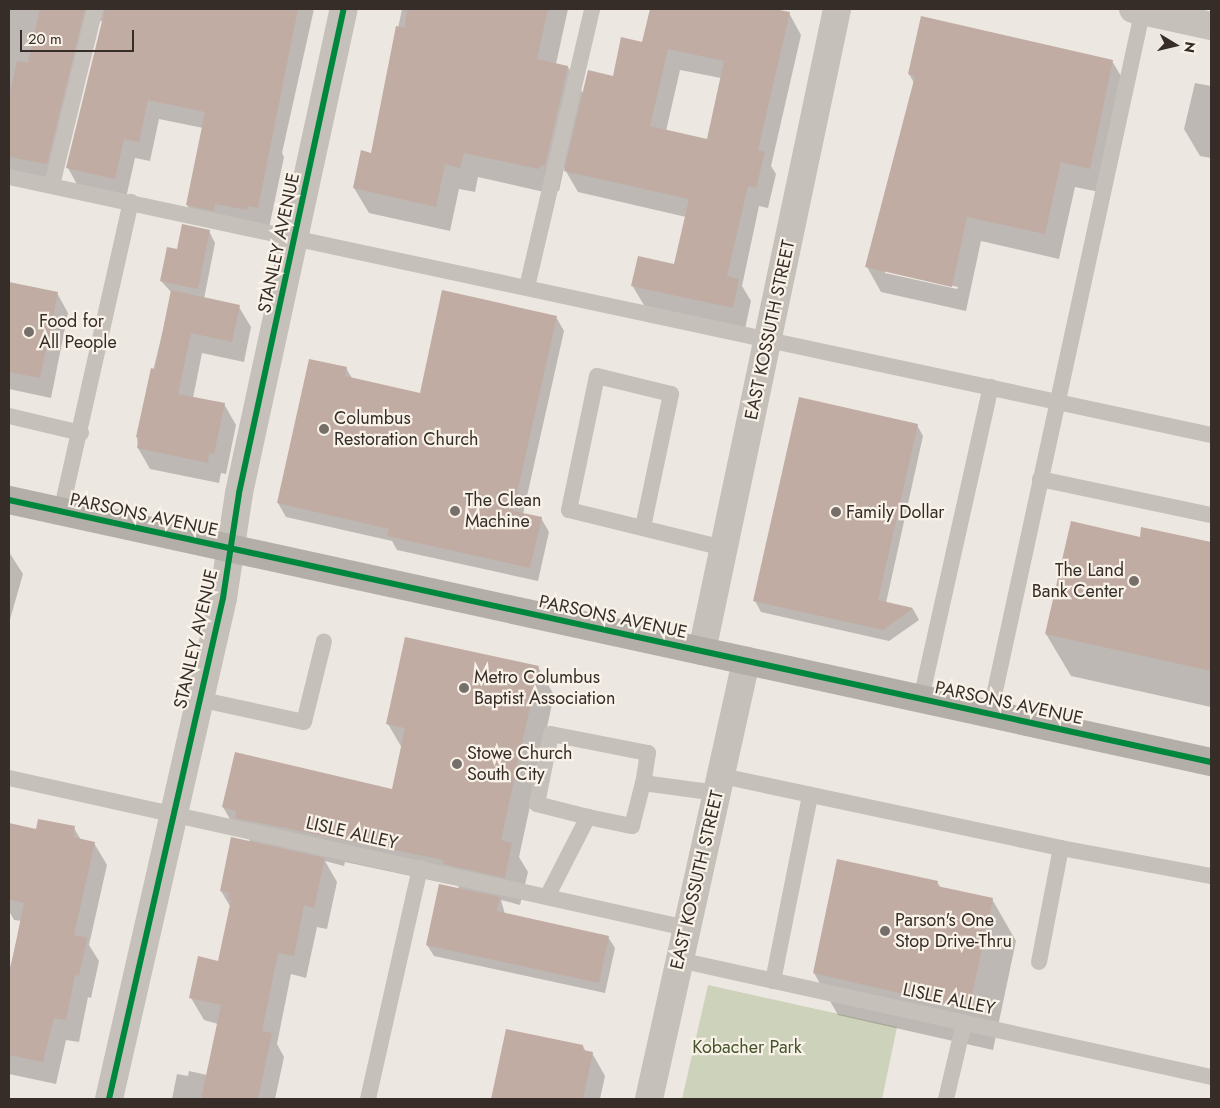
<!DOCTYPE html>
<html>
<head>
<meta charset="utf-8">
<style>
  body { margin:0 }
  #map { position:relative; width:1220px; height:1108px; overflow:hidden; background:#ede7e1; font-family:Jost,sans-serif }
  div>[style] { position:absolute }
  .green>* { inset:0; background:#cdd2bb }
  .shadow>* { inset:0; background:#0003 }
  .building>* { inset:0; background:#c0aca3 }
  .service>* { height:16px; margin:-8px; padding:0 8px; transform-origin:8px; border-radius:8px; background:#c6c0ba }
  .minor>* { height:28px; margin:-14px; padding:0 14px; transform-origin:14px; border-radius:14px; background:#c6c0ba }
  .primary>* { height:28px; margin:-14px; padding:0 14px; transform-origin:14px; border-radius:14px; background:#b4aea9 }
  .cycleway>* { height:6px; margin:-3px; padding:0 3px; transform-origin:3px; border-radius:3px; background:#00873e }
  .dots>* { width:14px; height:14px; translate:-50% -50%; box-sizing:border-box; border:2px solid #f9f2e8; border-radius:50% }
  span { translate:-50% -50%; white-space:nowrap; text-align:center; line-height:1.15; -webkit-text-stroke:4.5px #f9f2e8; paint-order:stroke }
  .street-label { font-size:18px; color:#362d28 }
  .poi-label { font-size:18px; color:#362d28 }
  .left { translate:0 -50%; text-align:left }
  .right { translate:-100% -50%; text-align:right }
  .park-label { font-size:18px; color:#45542c }
  .frame { position:absolute; inset:0; border:10px solid #362d28; pointer-events:none }
  .north { position:absolute; left:1150px; top:20px; width:50px; height:50px; -webkit-text-stroke:4px #f9f2e8; paint-order:stroke; rotate:99deg; font-size:14px; font-weight:700; line-height:20px; text-align:center; color:#362d28 }
  .north::after { content:''; display:block; margin:auto; width:18px; height:22px; background:#362d28; clip-path:polygon(50% 0,100% 100%,50% 72%,0 100%) }
  .scale { position:absolute; left:20px; top:30px; width:114px; height:22px; box-sizing:border-box; border:2px solid #362d28; border-top:0; padding-left:6px; font-size:15px; line-height:18px; white-space:nowrap; color:#362d28; -webkit-text-stroke:4px #f9f2e8; paint-order:stroke }
</style>
</head>
<body>
<div id="map">
  <div class="green">
    <div style="clip-path:polygon(708px 985px,897px 1027px,882px 1099px,682px 1099px)"></div>
  </div>
  <div class="shadow">
    <div style="clip-path:polygon(9px 9px,314px 9px,282px 153px,284px 157px,269px 228px,199px 225px,187px 205px,203px 128px,159px 119px,150px 161px,135px 158px,126px 198px,79px 188px,68px 168px,104px 20px,99px 22px,58px 184px,9px 174px)"></div>
    <div style="clip-path:polygon(evenodd,402px 9px,568px 9px,556px 64px,568px 67px,584px 95px,614px 77px,643px 43px,651px 9px,770px 9px,789px 13px,801px 35px,771px 166px,776px 174px,768px 208px,759px 206px,742px 286px,751px 301px,745px 329px,645px 307px,632px 285px,675px 266px,686px 217px,578px 192px,564px 168px,559px 191px,554px 190px,553px 194px,478px 177px,475px 192px,459px 189px,450px 231px,369px 213px,354px 188px,372px 154px,402px 9px,680px 70px,721px 78px,708px 140px,666px 131px,680px 70px)"></div>
    <div style="clip-path:polygon(evenodd,1112px 61px,1127px 86px,1104px 193px,1075px 187px,1059px 259px,981px 241px,966px 311px,881px 292px,867px 267px,914px 83px,909px 74px,1112px 61px,885px 270px,958px 287px,957px 289px,885px 273px,885px 270px)"></div>
    <div style="clip-path:polygon(1195px 83px,1211px 86px,1211px 158px,1200px 156px,1184px 129px)"></div>
    <div style="clip-path:polygon(209px 231px,215px 243px,204px 299px,239px 307px,251px 327px,244px 362px,202px 353px,193px 398px,224px 404px,236px 425px,226px 474px,221px 473px,219px 483px,150px 469px,138px 448px,137px 437px,172px 293px,161px 281px,178px 250px)"></div>
    <div style="clip-path:polygon(9px 283px,57px 293px,68px 313px,51px 398px,9px 389px)"></div>
    <div style="clip-path:polygon(556px 317px,564px 331px,523px 514px,541px 518px,549px 532px,538px 581px,397px 550px,392px 541px,286px 517px,278px 503px,346px 368px,352px 378px,421px 394px)"></div>
    <div style="clip-path:polygon(917px 425px,923px 436px,886px 603px,913px 609px,919px 620px,889px 641px,761px 612px,755px 601px)"></div>
    <div style="clip-path:polygon(1142px 528px,1211px 544px,1211px 707px,1071px 676px,1046px 634px,1141px 538px)"></div>
    <div style="clip-path:polygon(9px 552px,23px 574px,9px 623px)"></div>
    <div style="clip-path:polygon(538px 667px,554px 695px,519px 857px,528px 872px,520px 905px,501px 900px,505px 914px,608px 937px,615px 948px,605px 993px,434px 956px,427px 945px,459px 889px,458px 886px,345px 862px,344px 866px,325px 861px,337px 882px,327px 929px,317px 927px,306px 978px,291px 974px,277px 1044px,284px 1057px,275px 1099px,172px 1099px,177px 1074px,188px 1076px,189px 1071px,207px 1075px,218px 1024px,204px 1020px,191px 998px,219px 962px,231px 908px,221px 891px,251px 843px,247px 836px,239px 835px,223px 807px,393px 790px,402px 748px,388px 724px)"></div>
    <div style="clip-path:polygon(9px 825px,37px 831px,74px 828px,81px 840px,94px 843px,107px 865px,89px 945px,99px 961px,91px 998px,88px 997px,79px 1042px,66px 1040px,56px 1084px,9px 1074px,9px 971px,22px 921px,14px 920px,9px 911px)"></div>
    <div style="clip-path:polygon(937px 882px,941px 888px,992px 899px,1016px 941px,993px 1050px,838px 1015px,814px 973px)"></div>
    <div style="clip-path:polygon(507px 1030px,583px 1046px,586px 1052px,592px 1053px,605px 1076px,600px 1099px,492px 1099px)"></div>
  </div>
  <div class="building">
    <div style="clip-path:polygon(40px 9px,85px 9px,47px 164px,9px 157px,9px 97px,17px 61px,28px 63px)"></div>
    <div style="clip-path:polygon(105px 9px,298px 9px,258px 208px,248px 206px,247px 210px,215px 204px,214px 211px,186px 205px,205px 112px,148px 100px,139px 142px,124px 139px,115px 179px,66px 168px)"></div>
    <div style="clip-path:polygon(407px 9px,548px 9px,537px 59px,568px 66px,545px 166px,540px 165px,539px 169px,464px 153px,460px 168px,445px 164px,436px 207px,353px 188px,361px 150px,371px 153px,396px 26px,405px 28px)"></div>
    <div style="clip-path:polygon(evenodd,650px 9px,774px 9px,790px 12px,758px 150px,765px 152px,756px 188px,748px 186px,727px 276px,739px 279px,733px 308px,631px 286px,638px 256px,674px 264px,689px 199px,564px 171px,588px 70px,613px 76px,621px 37px,642px 42px,650px 9px,668px 49px,724px 61px,707px 139px,650px 126px,668px 49px)"></div>
    <div style="clip-path:polygon(921px 16px,1113px 60px,1090px 169px,1061px 162px,1045px 234px,967px 217px,952px 287px,865px 267px,915px 76px,908px 74px)"></div>
    <div style="clip-path:polygon(182px 224px,210px 230px,198px 289px,160px 281px,167px 247px,177px 249px)"></div>
    <div style="clip-path:polygon(9px 282px,58px 292px,40px 378px,9px 372px)"></div>
    <div style="clip-path:polygon(171px 290px,240px 305px,232px 342px,191px 333px,178px 394px,225px 403px,214px 454px,209px 453px,208px 463px,137px 448px,139px 438px,136px 437px,151px 368px,155px 369px)"></div>
    <div style="clip-path:polygon(442px 290px,557px 316px,513px 511px,542px 517px,530px 568px,387px 536px,389px 529px,277px 503px,309px 359px,347px 367px,345px 376px,420px 393px)"></div>
    <div style="clip-path:polygon(799px 397px,918px 424px,878px 600px,913px 608px,883px 630px,753px 601px)"></div>
    <div style="clip-path:polygon(1071px 521px,1140px 537px,1141px 527px,1211px 542px,1211px 671px,1045px 634px)"></div>
    <div style="clip-path:polygon(405px 637px,539px 666px,501px 840px,512px 843px,505px 878px,443px 864px,444px 860px,235px 818px,236px 811px,222px 807px,235px 752px,392px 789px,405px 728px,386px 724px)"></div>
    <div style="clip-path:polygon(38px 819px,75px 826px,73px 837px,95px 842px,74px 935px,87px 938px,79px 976px,75px 975px,66px 1020px,54px 1018px,43px 1062px,9px 1055px,9px 975px,24px 903px,9px 899px,9px 823px,36px 829px)"></div>
    <div style="clip-path:polygon(231px 837px,325px 858px,314px 908px,304px 905px,294px 956px,278px 953px,262px 1031px,272px 1033px,258px 1099px,201px 1099px,221px 1005px,189px 998px,198px 956px,218px 961px,231px 900px,227px 899px,229px 893px,220px 891px)"></div>
    <div style="clip-path:polygon(837px 859px,938px 881px,937px 886px,993px 898px,969px 1009px,813px 973px)"></div>
    <div style="clip-path:polygon(439px 884px,500px 897px,497px 911px,609px 936px,599px 983px,426px 945px)"></div>
    <div style="clip-path:polygon(506px 1029px,583px 1045px,583px 1050px,593px 1052px,583px 1099px,491px 1099px)"></div>
  </div>
  <div class="service">
    <div style="left:9px;top:177px;width:1229px;rotate:12.11deg"></div>
    <div style="left:52px;top:185px;width:181px;rotate:-76.3deg"></div>
    <div style="left:527px;top:287px;width:285px;rotate:-76.8deg"></div>
    <div style="left:9px;top:416px;width:74px;rotate:13.3deg"></div>
    <div style="left:1040px;top:479px;width:175px;rotate:11.9deg"></div>
    <div style="left:61px;top:512px;width:318px;rotate:-77.3deg"></div>
    <div style="left:643px;top:527px;width:136px;rotate:-78.1deg"></div>
    <div style="left:671px;top:394px;width:76px;rotate:-166.3deg"></div>
    <div style="left:597px;top:376px;width:137px;rotate:101.8deg"></div>
    <div style="left:569px;top:510px;width:160px;rotate:13.8deg"></div>
    <div style="left:198px;top:699px;width:108px;rotate:12.2deg"></div>
    <div style="left:304px;top:722px;width:83px;rotate:-76.1deg"></div>
    <div style="left:921px;top:699px;width:320px;rotate:-77.4deg"></div>
    <div style="left:990px;top:714px;width:721px;rotate:-77.76deg"></div>
    <div style="left:722px;top:776px;width:347px;rotate:12deg"></div>
    <div style="left:1061px;top:848px;width:153px;rotate:10.6deg"></div>
    <div style="left:9px;top:778px;width:693px;rotate:12.49deg"></div>
    <div style="left:588px;top:817px;width:53px;rotate:-165.7deg"></div>
    <div style="left:537px;top:804px;width:71px;rotate:-78.7deg"></div>
    <div style="left:551px;top:734px;width:99px;rotate:11.1deg"></div>
    <div style="left:648px;top:753px;width:30px;rotate:99deg"></div>
    <div style="left:548px;top:895px;width:88px;rotate:-62.9deg"></div>
    <div style="left:588px;top:817px;width:45px;rotate:11.6deg"></div>
    <div style="left:632px;top:826px;width:44px;rotate:-75.7deg"></div>
    <div style="left:643px;top:783px;width:75px;rotate:7.7deg"></div>
    <div style="left:679px;top:960px;width:545px;rotate:12.4deg"></div>
    <div style="left:1039px;top:962px;width:116px;rotate:-79.1deg"></div>
    <div style="left:773px;top:981px;width:190px;rotate:-78.7deg"></div>
    <div style="left:368px;top:1099px;width:237px;rotate:-77.3deg"></div>
    <div style="left:946px;top:1099px;width:78px;rotate:-76.7deg"></div>
  </div>
  <div class="minor">
    <div style="left:1133px;top:9px;width:80px;rotate:12.3deg"></div>
    <div style="left:702px;top:651px;width:656px;rotate:-78.12deg"></div>
    <div style="left:109px;top:1099px;width:514px;rotate:-77.18deg"></div>
    <div style="left:223px;top:598px;width:106px;rotate:-81.3deg"></div>
    <div style="left:239px;top:493px;width:495px;rotate:-77.8deg"></div>
    <div style="left:649px;top:1099px;width:449px;rotate:-77.5deg"></div>
  </div>
  <div class="primary">
    <div style="left:9px;top:500px;width:1230px;rotate:12.3deg"></div>
  </div>
  <div class="cycleway">
    <div style="left:9px;top:500px;width:1230px;rotate:12.3deg"></div>
    <div style="left:109px;top:1099px;width:514px;rotate:-77.18deg"></div>
    <div style="left:223px;top:598px;width:106px;rotate:-81.3deg"></div>
    <div style="left:239px;top:493px;width:495px;rotate:-77.8deg"></div>
  </div>
  <div class="dots">
    <div style="left:29px;top:332px;background:#766e69"></div>
    <div style="left:324px;top:429px;background:#766e69"></div>
    <div style="left:455px;top:511px;background:#766e69"></div>
    <div style="left:836px;top:512px;background:#766e69"></div>
    <div style="left:1134px;top:581px;background:#766e69"></div>
    <div style="left:464px;top:688px;background:#766e69"></div>
    <div style="left:457px;top:764px;background:#766e69"></div>
    <div style="left:885px;top:931px;background:#766e69"></div>
  </div>
  <div class="street-label">
    <span style="left:279px;top:243px;rotate:-78deg">STANLEY AVENUE</span>
    <span style="left:770px;top:330px;rotate:-78deg">EAST KOSSUTH STREET</span>
    <span style="left:144px;top:515px;rotate:12deg">PARSONS AVENUE</span>
    <span style="left:613px;top:617px;rotate:12deg">PARSONS AVENUE</span>
    <span style="left:196px;top:639px;rotate:-77deg">STANLEY AVENUE</span>
    <span style="left:1009px;top:703px;rotate:12deg">PARSONS AVENUE</span>
    <span style="left:352px;top:833px;rotate:13deg">LISLE ALLEY</span>
    <span style="left:697px;top:880px;rotate:-77deg">EAST KOSSUTH STREET</span>
    <span style="left:949px;top:999px;rotate:12deg">LISLE ALLEY</span>
  </div>
  <div class="poi-label">
    <span class="left" style="left:39px;top:332px">Food for<br>All People</span>
    <span class="left" style="left:334px;top:429px">Columbus<br>Restoration Church</span>
    <span class="left" style="left:465px;top:511px">The Clean<br>Machine</span>
    <span class="left" style="left:846px;top:512px">Family Dollar</span>
    <span class="right" style="left:1124px;top:581px">The Land<br>Bank Center</span>
    <span class="left" style="left:474px;top:688px">Metro Columbus<br>Baptist Association</span>
    <span class="left" style="left:467px;top:764px">Stowe Church<br>South City</span>
    <span class="left" style="left:895px;top:931px">Parson's One<br>Stop Drive-Thru</span>
  </div>
  <div class="park-label">
    <span style="left:747px;top:1047px">Kobacher Park</span>
  </div>
  <div class="frame"></div>
  <div class="north">N</div>
  <div class="scale">20 m</div>
</div>
</body>
</html>
